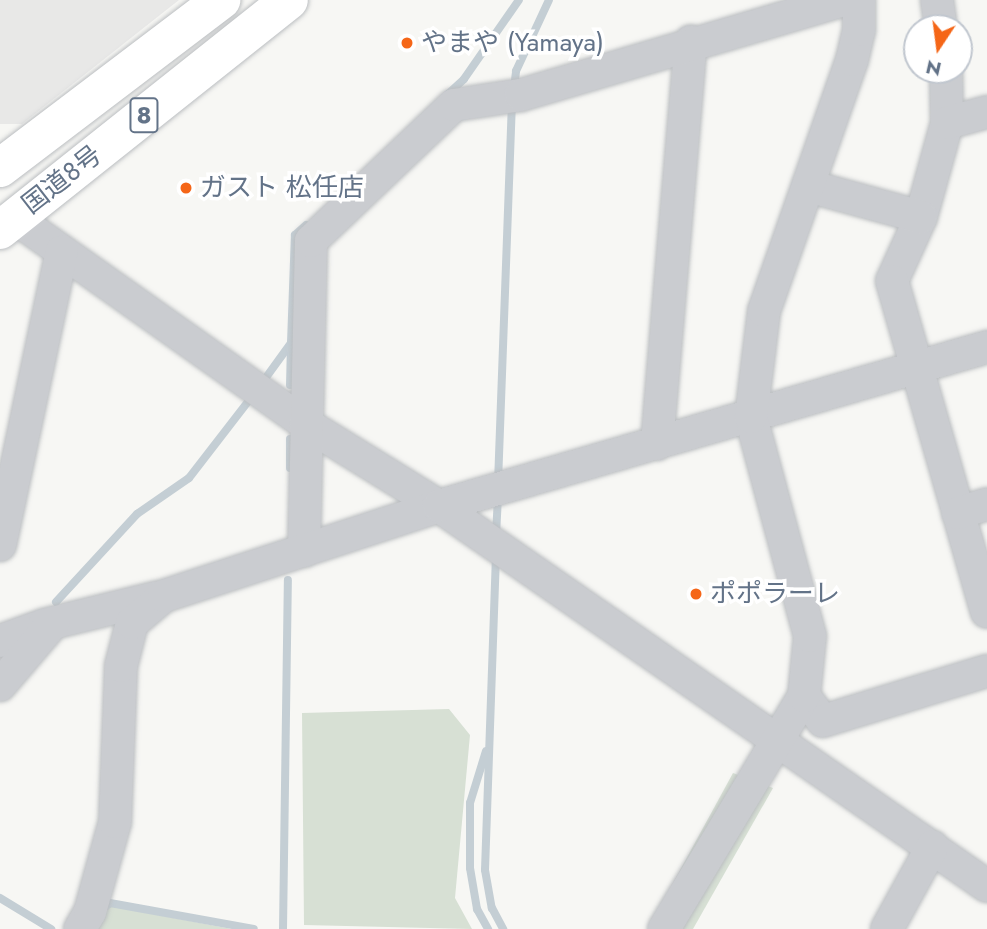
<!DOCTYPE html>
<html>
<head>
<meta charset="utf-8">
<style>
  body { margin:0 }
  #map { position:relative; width:987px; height:929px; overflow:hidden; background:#f7f7f4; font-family:Jost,"Noto Sans JP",sans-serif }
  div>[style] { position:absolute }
  .built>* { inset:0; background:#e8e8e7 }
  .green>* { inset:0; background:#d7e0d4 }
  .stream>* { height:8px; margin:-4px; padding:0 4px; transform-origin:4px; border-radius:4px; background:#c4ced4 }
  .roads { filter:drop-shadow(0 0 2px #bbbec1) drop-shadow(0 0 2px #bbbec1) }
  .minor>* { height:32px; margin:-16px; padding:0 16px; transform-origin:16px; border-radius:16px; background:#caccd0 }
  .highway>* { height:38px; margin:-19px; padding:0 19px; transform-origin:19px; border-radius:19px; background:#fff }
  .dots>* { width:19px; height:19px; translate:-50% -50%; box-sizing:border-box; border:4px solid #fff; border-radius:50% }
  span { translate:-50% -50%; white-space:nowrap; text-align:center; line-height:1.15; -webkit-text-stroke:7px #fff; paint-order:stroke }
  .shield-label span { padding:2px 5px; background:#fff; border:2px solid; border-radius:5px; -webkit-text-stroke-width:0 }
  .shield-label { font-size:24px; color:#637388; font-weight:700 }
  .poi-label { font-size:26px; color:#637388 }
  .left { translate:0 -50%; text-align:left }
  .street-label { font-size:26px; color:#637388 }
  .north { position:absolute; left:903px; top:14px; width:70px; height:70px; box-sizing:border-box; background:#fff; border:2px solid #c1c7cf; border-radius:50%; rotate:193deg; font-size:19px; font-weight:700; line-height:28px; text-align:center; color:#637388 }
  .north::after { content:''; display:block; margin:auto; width:24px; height:32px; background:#f56617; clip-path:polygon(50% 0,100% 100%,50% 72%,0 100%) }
</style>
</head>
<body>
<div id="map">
  <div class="built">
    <div style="clip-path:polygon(0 0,179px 0,22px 124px,0 124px)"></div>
  </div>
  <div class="green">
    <div style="clip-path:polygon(449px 709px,470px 735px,455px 898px,472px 929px,304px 925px,302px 713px)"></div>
    <div style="clip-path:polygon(733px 773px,773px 788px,693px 929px,648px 929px)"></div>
    <div style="clip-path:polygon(94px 903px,232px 929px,90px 929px)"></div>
  </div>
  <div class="stream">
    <div style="left:514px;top:88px;width:17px;rotate:-83deg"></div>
    <div style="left:516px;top:71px;width:78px;rotate:-65.1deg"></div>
    <div style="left:447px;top:95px;width:23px;rotate:-43deg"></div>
    <div style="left:464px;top:79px;width:96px;rotate:-55.2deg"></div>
    <div style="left:262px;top:383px;width:49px;rotate:-54.1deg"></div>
    <div style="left:291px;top:343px;width:108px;rotate:-87.9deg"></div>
    <div style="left:295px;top:235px;width:15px;rotate:-42deg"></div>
    <div style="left:290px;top:385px;width:42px;rotate:-88.6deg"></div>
    <div style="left:290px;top:468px;width:29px;rotate:-90deg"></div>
    <div style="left:498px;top:483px;width:379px;rotate:-87.9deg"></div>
    <div style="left:496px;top:535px;width:39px;rotate:-87deg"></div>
    <div style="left:496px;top:555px;width:315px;rotate:92deg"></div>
    <div style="left:485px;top:870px;width:39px;rotate:80deg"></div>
    <div style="left:492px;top:908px;width:24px;rotate:62deg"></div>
    <div style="left:56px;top:602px;width:120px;rotate:-47.4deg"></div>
    <div style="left:137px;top:514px;width:63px;rotate:-34.7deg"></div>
    <div style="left:189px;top:478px;width:106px;rotate:-52.3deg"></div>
    <div style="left:486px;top:751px;width:54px;rotate:107.1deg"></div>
    <div style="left:470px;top:803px;width:65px;rotate:90deg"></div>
    <div style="left:470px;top:868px;width:42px;rotate:80.3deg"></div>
    <div style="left:477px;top:909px;width:23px;rotate:61deg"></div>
    <div style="left:0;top:898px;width:60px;rotate:31.3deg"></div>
    <div style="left:101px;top:910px;width:11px;rotate:-38deg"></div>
    <div style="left:110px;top:903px;width:146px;rotate:10.2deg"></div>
    <div style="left:283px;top:929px;width:349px;rotate:-89.2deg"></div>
  </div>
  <div class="roads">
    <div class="minor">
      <div style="left:937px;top:0;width:28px;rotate:82deg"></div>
      <div style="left:946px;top:70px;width:53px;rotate:88.9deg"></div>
      <div style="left:947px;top:123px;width:98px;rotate:105.5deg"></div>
      <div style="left:921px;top:217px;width:70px;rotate:114.4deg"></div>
      <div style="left:892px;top:281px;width:344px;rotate:74deg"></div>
      <div style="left:947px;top:123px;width:41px;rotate:-15.4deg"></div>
      <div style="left:808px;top:186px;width:117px;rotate:15.3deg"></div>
      <div style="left:15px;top:218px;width:357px;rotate:35.3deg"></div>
      <div style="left:306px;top:424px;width:156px;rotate:31.7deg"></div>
      <div style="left:439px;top:506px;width:667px;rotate:34.74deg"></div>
      <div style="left:657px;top:444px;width:404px;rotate:-85.2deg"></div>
      <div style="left:958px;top:513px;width:30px;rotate:-17deg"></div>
      <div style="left:0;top:545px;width:300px;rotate:-78.1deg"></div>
      <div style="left:304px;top:551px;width:310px;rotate:-88.7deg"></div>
      <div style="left:311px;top:241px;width:197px;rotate:-43.6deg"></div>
      <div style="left:454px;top:105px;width:68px;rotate:-8.5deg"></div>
      <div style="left:521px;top:95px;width:336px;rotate:-16.4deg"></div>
      <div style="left:0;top:641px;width:47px;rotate:-20deg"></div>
      <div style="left:44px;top:625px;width:118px;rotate:-13.7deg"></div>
      <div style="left:0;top:685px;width:82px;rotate:-49.5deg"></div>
      <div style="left:804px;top:696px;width:31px;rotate:53deg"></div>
      <div style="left:823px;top:721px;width:171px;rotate:-17deg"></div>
      <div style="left:80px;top:929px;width:20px;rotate:-60deg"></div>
      <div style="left:90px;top:912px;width:93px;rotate:-74.5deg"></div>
      <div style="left:115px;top:822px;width:156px;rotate:-87.8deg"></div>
      <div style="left:121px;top:666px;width:44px;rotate:-75.7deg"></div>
      <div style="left:132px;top:623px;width:42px;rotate:-40.2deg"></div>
      <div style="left:164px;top:596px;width:289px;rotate:-18.1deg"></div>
      <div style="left:439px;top:506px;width:571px;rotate:-16.18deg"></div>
      <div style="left:664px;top:929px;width:272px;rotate:-59deg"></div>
      <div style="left:804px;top:696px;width:60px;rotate:-84.3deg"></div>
      <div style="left:810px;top:636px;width:227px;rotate:-105.1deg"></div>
      <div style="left:751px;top:417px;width:107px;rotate:-83deg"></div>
      <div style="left:764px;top:311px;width:266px;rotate:-70.7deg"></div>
      <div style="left:852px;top:60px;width:31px;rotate:-77deg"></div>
      <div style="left:859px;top:30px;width:30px;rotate:-90deg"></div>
      <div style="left:887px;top:929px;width:94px;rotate:-61.2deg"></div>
    </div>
    <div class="highway">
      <div style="left:0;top:168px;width:278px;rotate:-37.2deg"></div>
      <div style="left:0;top:230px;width:369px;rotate:-38.5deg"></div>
    </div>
  </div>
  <div class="dots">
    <div style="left:407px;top:43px;background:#f56617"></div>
    <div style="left:186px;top:188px;background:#f56617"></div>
    <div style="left:696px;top:594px;background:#f56617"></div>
  </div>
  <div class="shield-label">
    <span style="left:144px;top:115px">8</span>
  </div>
  <div class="poi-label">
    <span class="left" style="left:421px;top:43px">やまや (Yamaya)</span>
    <span class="left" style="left:200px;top:188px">ガスト 松任店</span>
    <span class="left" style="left:710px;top:594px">ポポラーレ</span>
  </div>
  <div class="street-label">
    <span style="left:62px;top:180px;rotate:-38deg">国道8号</span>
  </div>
  <div class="north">N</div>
</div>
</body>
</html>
